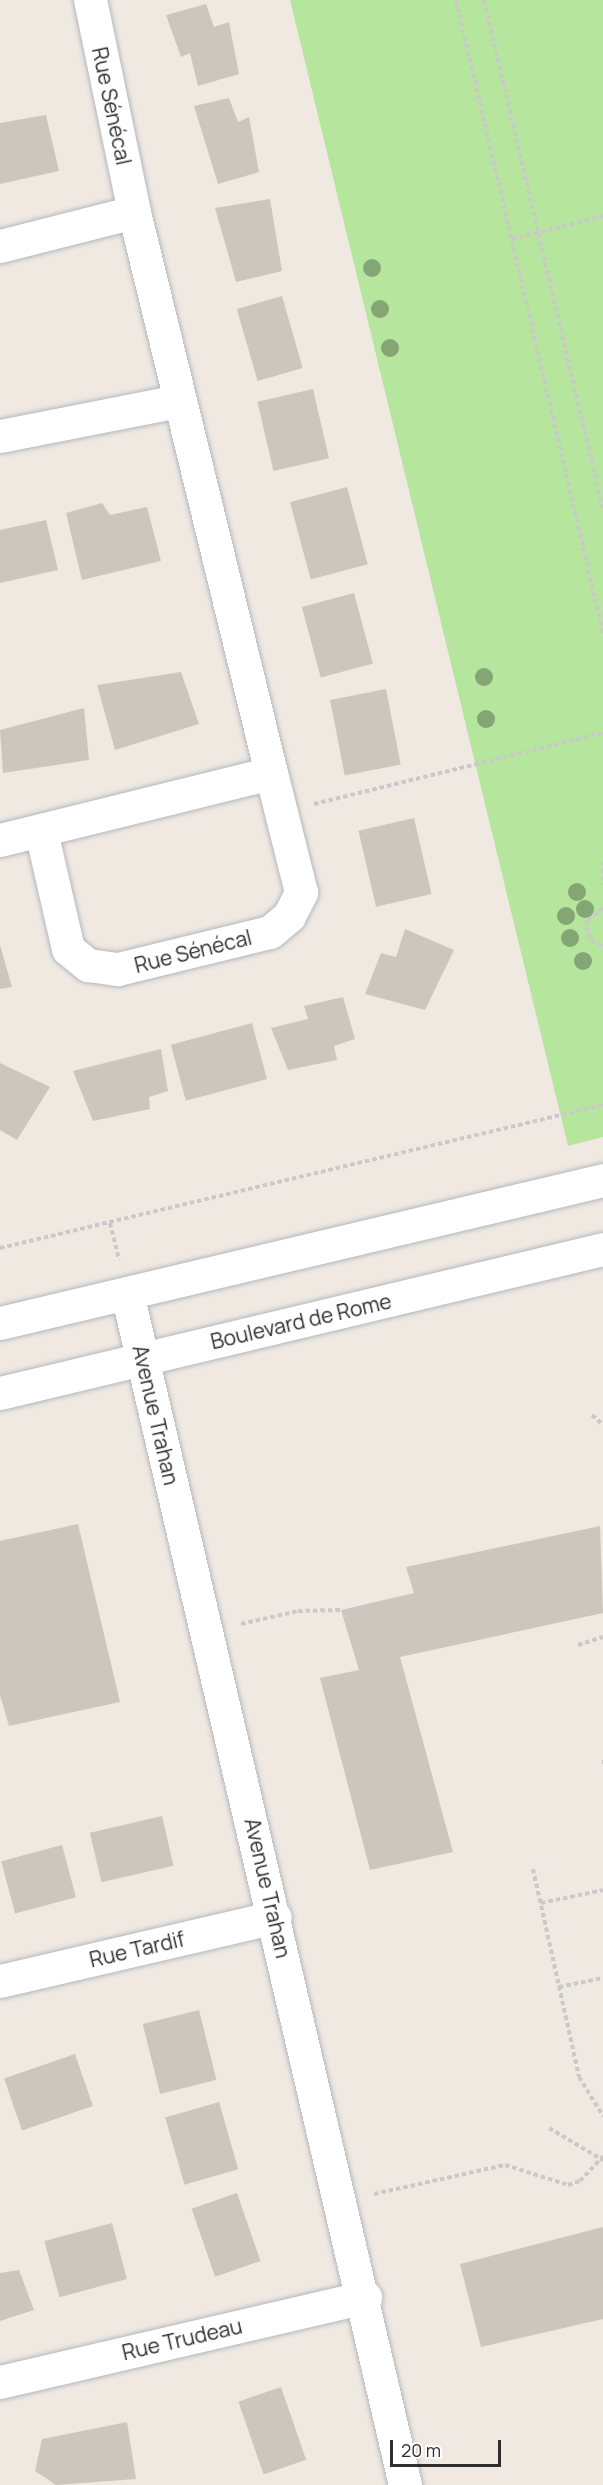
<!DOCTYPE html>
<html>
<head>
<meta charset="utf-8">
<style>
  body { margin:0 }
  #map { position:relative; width:603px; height:2485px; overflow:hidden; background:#efe9e1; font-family:Manrope,sans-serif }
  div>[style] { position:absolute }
  .green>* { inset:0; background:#b6e59e }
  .building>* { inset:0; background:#cbc7bf; transform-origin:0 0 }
  .path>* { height:4px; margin-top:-2px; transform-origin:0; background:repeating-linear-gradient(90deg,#c9c9c9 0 4.5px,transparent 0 7.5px) }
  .roads { filter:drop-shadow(0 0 2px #b4b7c1) drop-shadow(0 0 2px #b4b7c1) }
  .street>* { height:33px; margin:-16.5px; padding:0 16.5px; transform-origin:16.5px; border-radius:16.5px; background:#fff }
  .secondary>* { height:33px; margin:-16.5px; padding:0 16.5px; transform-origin:16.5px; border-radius:16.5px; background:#fff }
  .trees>* { width:18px; height:18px; margin:-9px; border-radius:50%; background:#84a574 }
  span { translate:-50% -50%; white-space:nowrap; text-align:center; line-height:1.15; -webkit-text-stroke:5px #fff; paint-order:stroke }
  .street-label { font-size:21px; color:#2e2e2e }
  .scale { position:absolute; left:390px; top:2440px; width:111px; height:27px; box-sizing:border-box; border:3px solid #2e2e2e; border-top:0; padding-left:8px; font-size:18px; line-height:21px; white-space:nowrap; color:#2e2e2e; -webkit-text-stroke:4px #fff; paint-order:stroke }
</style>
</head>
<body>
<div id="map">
  <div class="green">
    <div style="clip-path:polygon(290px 0,603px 0,603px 1137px,568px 1146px)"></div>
  </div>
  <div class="building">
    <div style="clip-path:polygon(206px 4px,214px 27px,229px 22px,239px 74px,198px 86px,190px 53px,181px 57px,166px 15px)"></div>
    <div style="clip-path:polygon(229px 98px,238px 122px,249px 117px,259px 172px,218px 184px,194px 106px)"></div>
    <div style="clip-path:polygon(46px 115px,59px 171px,0 184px,0 123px)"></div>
    <div style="clip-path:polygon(270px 199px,282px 271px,236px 282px,215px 208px)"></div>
    <div style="left:282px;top:296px;width:75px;height:47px;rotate:74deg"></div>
    <div style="left:313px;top:389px;width:71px;height:57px;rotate:77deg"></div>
    <div style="left:347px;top:487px;width:80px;height:59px;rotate:75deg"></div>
    <div style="clip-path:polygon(102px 503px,110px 515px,147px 507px,161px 561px,82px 580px,66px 513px)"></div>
    <div style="clip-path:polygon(46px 520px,58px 570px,0 583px,0 530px)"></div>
    <div style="left:354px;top:593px;width:73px;height:54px;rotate:75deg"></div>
    <div style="clip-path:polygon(181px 672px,199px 724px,115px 750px,97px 685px)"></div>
    <div style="left:386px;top:689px;width:77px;height:57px;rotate:79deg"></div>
    <div style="clip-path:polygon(84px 708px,89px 760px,3px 773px,0 730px)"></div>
    <div style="left:414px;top:818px;width:78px;height:57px;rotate:77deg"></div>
    <div style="clip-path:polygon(405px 929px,454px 950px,425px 1010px,365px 994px,381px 953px,396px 957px)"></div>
    <div style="clip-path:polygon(0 945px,12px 987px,0 989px)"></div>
    <div style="clip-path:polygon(343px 997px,355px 1039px,334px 1046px,337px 1060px,288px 1070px,271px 1028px,308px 1019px,304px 1006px)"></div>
    <div style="left:252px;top:1023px;width:58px;height:84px;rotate:75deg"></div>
    <div style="clip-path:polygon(161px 1049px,168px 1091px,149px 1097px,150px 1109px,93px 1121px,73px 1071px)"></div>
    <div style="clip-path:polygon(0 1063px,50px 1087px,17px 1140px,0 1130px)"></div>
    <div style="clip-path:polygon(78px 1524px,120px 1702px,9px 1726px,0 1695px,0 1541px)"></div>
    <div style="clip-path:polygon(600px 1526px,603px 1613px,400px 1657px,453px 1852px,370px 1870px,320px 1678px,359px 1670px,341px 1610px,414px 1593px,406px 1567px)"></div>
    <div style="left:162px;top:1816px;width:51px;height:74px;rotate:77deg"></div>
    <div style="left:62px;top:1845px;width:54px;height:63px;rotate:75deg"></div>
    <div style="left:199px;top:2010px;width:72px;height:58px;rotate:76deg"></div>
    <div style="left:75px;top:2054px;width:55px;height:75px;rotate:71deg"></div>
    <div style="left:219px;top:2102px;width:70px;height:56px;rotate:74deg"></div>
    <div style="left:237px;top:2193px;width:72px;height:48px;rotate:71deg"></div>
    <div style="left:112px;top:2223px;width:58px;height:70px;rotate:75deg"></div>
    <div style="clip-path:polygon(603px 2227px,603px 2319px,481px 2347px,460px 2264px)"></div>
    <div style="clip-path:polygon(19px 2270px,34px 2310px,0 2321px,0 2273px)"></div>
    <div style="left:281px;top:2387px;width:77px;height:45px;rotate:71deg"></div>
    <div style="clip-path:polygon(127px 2422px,136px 2479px,56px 2485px,35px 2471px,42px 2439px)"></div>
  </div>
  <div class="path">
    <div style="left:456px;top:0;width:650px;rotate:76.93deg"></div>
    <div style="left:484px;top:0;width:524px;rotate:76.87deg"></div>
    <div style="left:512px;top:239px;width:94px;rotate:-14.2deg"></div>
    <div style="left:314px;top:804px;width:298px;rotate:-13.8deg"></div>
    <div style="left:603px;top:861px;width:24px;rotate:90deg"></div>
    <div style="left:603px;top:908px;width:20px;rotate:143deg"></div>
    <div style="left:587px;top:920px;width:7px;rotate:98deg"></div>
    <div style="left:586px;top:927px;width:15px;rotate:70deg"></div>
    <div style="left:591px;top:941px;width:13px;rotate:23deg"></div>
    <div style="left:110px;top:1223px;width:38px;rotate:76deg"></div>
    <div style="left:0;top:1248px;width:620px;rotate:-13.34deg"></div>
    <div style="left:592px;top:1415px;width:15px;rotate:42deg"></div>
    <div style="left:241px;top:1624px;width:58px;rotate:-12.8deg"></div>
    <div style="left:298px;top:1611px;width:43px;rotate:-1.3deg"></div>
    <div style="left:578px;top:1645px;width:26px;rotate:-18deg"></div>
    <div style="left:602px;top:1762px;width:1px"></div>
    <div style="left:533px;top:1869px;width:213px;rotate:77.5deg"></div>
    <div style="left:579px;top:2077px;width:46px;rotate:58.4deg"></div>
    <div style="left:541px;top:1903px;width:63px;rotate:-11.8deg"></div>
    <div style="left:559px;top:1987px;width:45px;rotate:-11.6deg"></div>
    <div style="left:549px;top:2128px;width:63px;rotate:30.7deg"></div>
    <div style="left:374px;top:2194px;width:134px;rotate:-12.5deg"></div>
    <div style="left:505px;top:2165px;width:66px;rotate:17.6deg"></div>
    <div style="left:568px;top:2185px;width:13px;rotate:-18deg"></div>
    <div style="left:580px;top:2181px;width:34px;rotate:-47deg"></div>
  </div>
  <div class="roads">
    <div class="street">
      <div style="left:0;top:246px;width:138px;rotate:-14.2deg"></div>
      <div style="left:0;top:436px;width:182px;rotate:-11.1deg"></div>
      <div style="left:41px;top:831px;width:121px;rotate:77.1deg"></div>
      <div style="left:68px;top:949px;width:26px;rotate:39deg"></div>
      <div style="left:88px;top:965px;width:30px;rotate:8deg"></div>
      <div style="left:118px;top:969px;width:156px;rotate:-13.7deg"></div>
      <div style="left:270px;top:932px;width:25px;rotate:-40deg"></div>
      <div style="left:289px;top:916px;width:27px;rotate:-63deg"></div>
      <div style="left:301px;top:892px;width:123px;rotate:-104.1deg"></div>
      <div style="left:0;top:840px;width:279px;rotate:-13.9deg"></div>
      <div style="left:271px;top:773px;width:577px;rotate:-103.72deg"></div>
      <div style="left:134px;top:212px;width:217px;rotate:-101.7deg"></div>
      <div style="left:0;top:1981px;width:282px;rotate:-13.1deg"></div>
      <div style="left:0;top:2382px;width:375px;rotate:-13.1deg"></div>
    </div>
    <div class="secondary">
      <div style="left:127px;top:1293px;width:1224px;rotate:76.87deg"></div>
      <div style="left:0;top:1323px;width:620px;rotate:-13.34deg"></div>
      <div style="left:0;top:1393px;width:620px;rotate:-13.43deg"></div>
    </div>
  </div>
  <div class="trees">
    <div style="left:372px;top:268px"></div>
    <div style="left:380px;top:309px"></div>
    <div style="left:390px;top:348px"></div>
    <div style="left:484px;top:677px"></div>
    <div style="left:486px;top:719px"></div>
    <div style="left:577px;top:892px"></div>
    <div style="left:585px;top:909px"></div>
    <div style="left:566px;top:916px"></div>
    <div style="left:570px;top:938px"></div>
    <div style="left:583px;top:961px"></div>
  </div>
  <div class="street-label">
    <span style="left:112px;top:106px;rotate:78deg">Rue Sénécal</span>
    <span style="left:193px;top:951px;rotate:-14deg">Rue Sénécal</span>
    <span style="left:301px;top:1321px;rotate:-13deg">Boulevard de Rome</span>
    <span style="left:156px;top:1415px;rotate:77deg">Avenue Trahan</span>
    <span style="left:268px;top:1888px;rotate:77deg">Avenue Trahan</span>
    <span style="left:137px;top:1949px;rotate:-13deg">Rue Tardif</span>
    <span style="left:182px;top:2339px;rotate:-13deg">Rue Trudeau</span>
  </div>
  <div class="scale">20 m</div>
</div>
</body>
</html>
